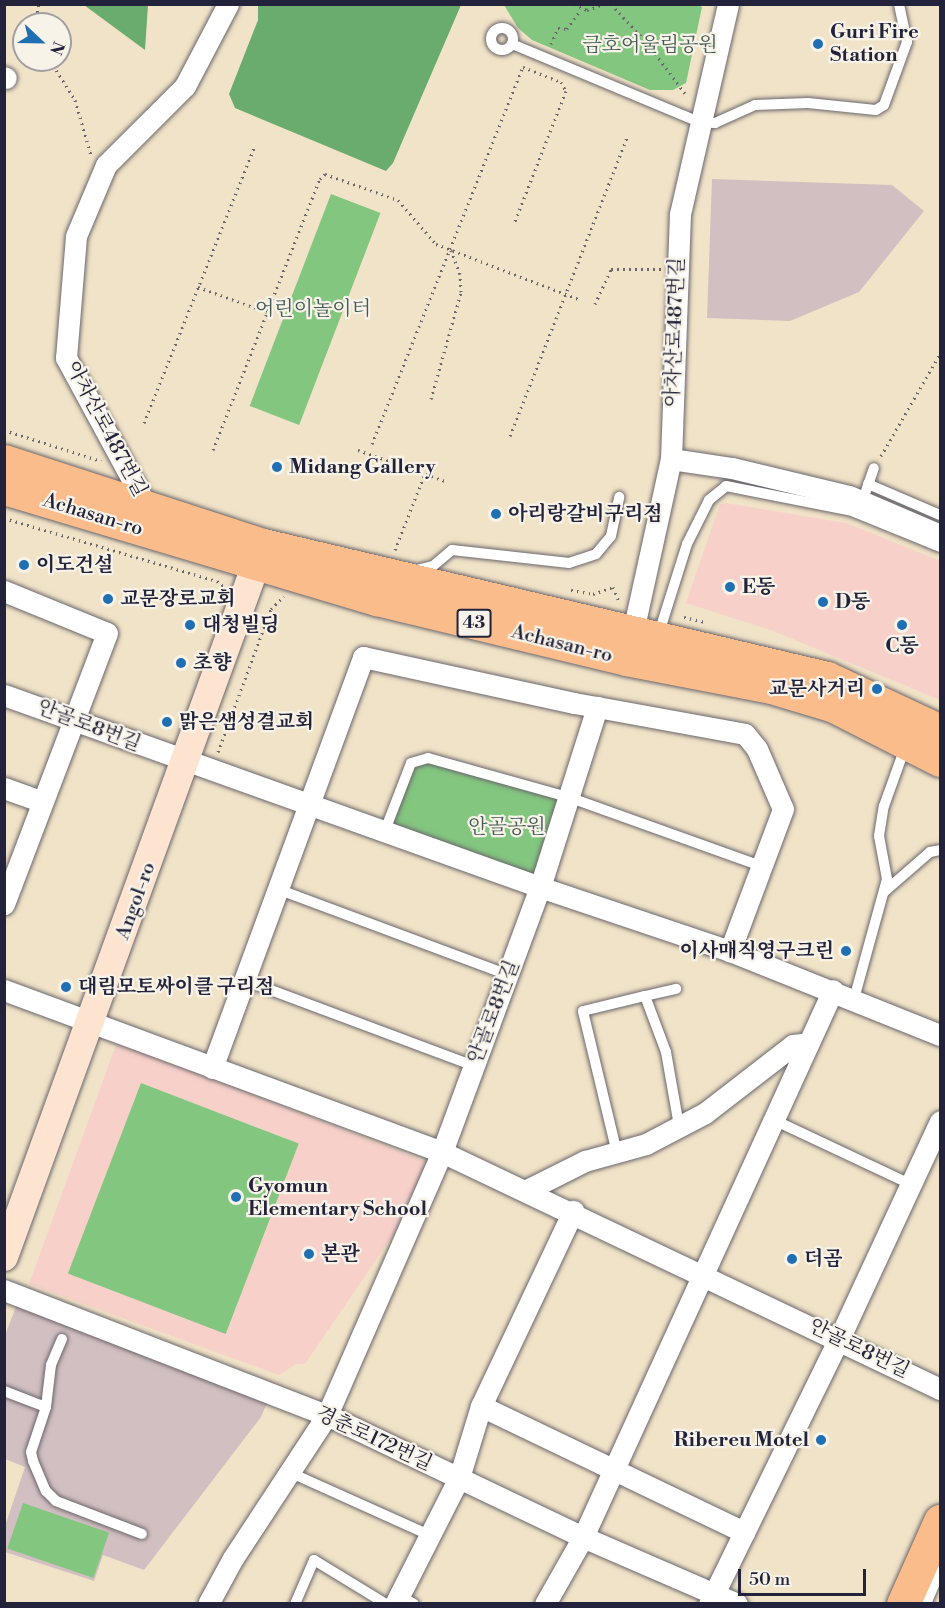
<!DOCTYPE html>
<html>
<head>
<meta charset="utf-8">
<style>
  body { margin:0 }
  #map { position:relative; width:945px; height:1608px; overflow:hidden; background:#f1e3c7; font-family:"Libre Bodoni","Noto Serif KR",serif }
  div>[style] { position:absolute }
  .built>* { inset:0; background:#f7d1c9 }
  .industrial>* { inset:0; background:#d2bfc1 }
  .green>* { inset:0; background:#83c67f; transform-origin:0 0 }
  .forest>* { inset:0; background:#6aab6e }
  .path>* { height:3px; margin-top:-1.5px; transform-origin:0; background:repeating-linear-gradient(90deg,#6a666c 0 1.5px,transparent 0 6px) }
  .roads { filter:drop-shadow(0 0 2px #6a666c) drop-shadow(0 0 2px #6a666c) }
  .lane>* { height:10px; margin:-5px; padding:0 5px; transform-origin:5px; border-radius:5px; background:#fff }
  .lane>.ring { margin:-5px; padding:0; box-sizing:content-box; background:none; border:10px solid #fff; border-radius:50% }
  .street>* { height:21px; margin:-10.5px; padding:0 10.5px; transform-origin:10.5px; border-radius:10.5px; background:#fff }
  .secondary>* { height:28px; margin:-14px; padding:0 14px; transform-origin:14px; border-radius:14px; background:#fde4d1 }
  .primary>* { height:33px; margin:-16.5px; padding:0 16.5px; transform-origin:16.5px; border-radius:16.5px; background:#fabc8b }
  .dots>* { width:16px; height:16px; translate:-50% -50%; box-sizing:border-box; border:3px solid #f7f3e8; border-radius:50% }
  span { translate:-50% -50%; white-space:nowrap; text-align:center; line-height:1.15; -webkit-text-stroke:4.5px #f7f3e8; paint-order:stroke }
  .shield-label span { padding:2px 4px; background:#f7f3e8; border:2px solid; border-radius:4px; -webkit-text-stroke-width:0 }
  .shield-label { font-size:18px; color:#22223b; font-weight:700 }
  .poi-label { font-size:20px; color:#22223b; font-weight:700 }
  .left { translate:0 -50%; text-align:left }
  .right { translate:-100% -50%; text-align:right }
  .park-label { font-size:20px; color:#445b53 }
  .street-label { font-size:20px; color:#22223b }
  .frame { position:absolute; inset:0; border:6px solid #22223b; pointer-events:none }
  .north { position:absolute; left:12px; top:12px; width:60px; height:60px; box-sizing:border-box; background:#f7f3e8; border:2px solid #a29fa3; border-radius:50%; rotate:112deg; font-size:16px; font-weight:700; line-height:24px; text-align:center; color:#22223b }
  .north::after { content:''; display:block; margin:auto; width:21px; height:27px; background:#1f6fb2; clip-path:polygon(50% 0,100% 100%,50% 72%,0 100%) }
  .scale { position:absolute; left:738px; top:1569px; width:128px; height:27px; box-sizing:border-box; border:3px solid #22223b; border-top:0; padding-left:8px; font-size:18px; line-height:21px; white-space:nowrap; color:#22223b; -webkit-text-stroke:4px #f7f3e8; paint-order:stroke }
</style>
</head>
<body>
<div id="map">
  <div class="built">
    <div style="clip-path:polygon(726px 503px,846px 523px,940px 561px,940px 700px,773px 631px,686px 603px,720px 504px)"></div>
    <div style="clip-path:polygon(117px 1042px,429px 1163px,395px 1232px,305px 1364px,296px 1364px,279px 1375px,29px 1284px)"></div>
  </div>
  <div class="industrial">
    <div style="clip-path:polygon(712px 179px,892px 185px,924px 211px,859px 292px,790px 321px,707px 318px)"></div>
    <div style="clip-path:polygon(17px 1304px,270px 1396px,261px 1417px,144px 1570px,103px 1555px,94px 1581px,5px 1552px,5px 1526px,25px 1467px,5px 1459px,4px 1338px)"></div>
  </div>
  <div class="green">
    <div style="clip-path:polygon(504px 5px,698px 5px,702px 7px,686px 83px,673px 90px,650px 90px,532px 40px,518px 28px)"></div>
    <div style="left:331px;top:194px;width:53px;height:227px;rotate:21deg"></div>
    <div style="clip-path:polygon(428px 758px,568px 797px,540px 887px,384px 833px,411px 763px)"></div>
    <div style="left:141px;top:1083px;width:169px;height:204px;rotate:21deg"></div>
    <div style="left:23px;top:1503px;width:91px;height:48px;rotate:19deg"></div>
  </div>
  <div class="forest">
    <div style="clip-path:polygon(84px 5px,148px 5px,145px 50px)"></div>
    <div style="clip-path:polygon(258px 5px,461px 5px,393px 163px,386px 171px,235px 108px,229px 94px,258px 20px)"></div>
  </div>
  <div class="path">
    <div style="left:574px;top:4px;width:14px;rotate:25deg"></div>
    <div style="left:587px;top:10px;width:18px;rotate:-19deg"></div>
    <div style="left:611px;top:4px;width:54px;rotate:47.2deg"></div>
    <div style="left:648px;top:44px;width:65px;rotate:53.1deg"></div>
    <div style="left:35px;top:24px;width:20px;rotate:-79deg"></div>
    <div style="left:551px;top:44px;width:17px;rotate:-66deg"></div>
    <div style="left:558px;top:28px;width:9px;rotate:6deg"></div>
    <div style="left:567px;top:29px;width:24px;rotate:-55deg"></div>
    <div style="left:50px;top:60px;width:47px;rotate:58deg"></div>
    <div style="left:75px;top:100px;width:57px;rotate:73.8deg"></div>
    <div style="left:198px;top:287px;width:73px;rotate:19.9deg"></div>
    <div style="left:595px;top:304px;width:38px;rotate:-65deg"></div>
    <div style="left:611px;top:269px;width:50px"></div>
    <div style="left:431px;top:399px;width:111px;rotate:-74.3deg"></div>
    <div style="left:461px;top:292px;width:18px;rotate:-93deg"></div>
    <div style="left:460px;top:274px;width:26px;rotate:-111deg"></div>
    <div style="left:144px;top:423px;width:298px;rotate:-68.2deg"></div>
    <div style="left:4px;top:430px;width:102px;rotate:17.7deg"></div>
    <div style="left:510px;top:436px;width:321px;rotate:-68.6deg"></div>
    <div style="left:372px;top:444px;width:406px;rotate:-68.2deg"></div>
    <div style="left:523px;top:67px;width:41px;rotate:21.5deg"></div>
    <div style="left:561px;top:82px;width:10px;rotate:61deg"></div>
    <div style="left:566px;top:91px;width:140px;rotate:111.4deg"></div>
    <div style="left:213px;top:450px;width:291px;rotate:-68.5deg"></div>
    <div style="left:320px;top:179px;width:7px;rotate:-45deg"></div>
    <div style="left:325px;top:174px;width:77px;rotate:19.6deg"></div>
    <div style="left:398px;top:200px;width:58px;rotate:49.2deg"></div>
    <div style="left:436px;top:244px;width:155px;rotate:21.1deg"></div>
    <div style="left:358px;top:450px;width:92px;rotate:19.6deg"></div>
    <div style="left:881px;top:456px;width:118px;rotate:-60deg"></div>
    <div style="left:4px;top:518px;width:222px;rotate:16.5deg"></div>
    <div style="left:217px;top:581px;width:11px;rotate:41deg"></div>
    <div style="left:395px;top:550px;width:79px;rotate:-68.6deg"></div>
    <div style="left:571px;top:590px;width:22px;rotate:10deg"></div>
    <div style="left:593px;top:594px;width:21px;rotate:-19deg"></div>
    <div style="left:613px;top:587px;width:15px;rotate:67deg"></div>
    <div style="left:684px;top:617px;width:23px;rotate:13deg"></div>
    <div style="left:218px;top:752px;width:153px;rotate:-69.7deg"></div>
    <div style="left:271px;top:609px;width:18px;rotate:-45deg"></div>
  </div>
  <div class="roads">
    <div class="lane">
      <div class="ring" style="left:491px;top:28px;width:12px;height:12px"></div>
      <div style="left:512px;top:44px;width:203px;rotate:22.6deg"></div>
      <div style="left:699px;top:122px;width:16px;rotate:4deg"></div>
      <div style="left:715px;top:123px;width:44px;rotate:-24.2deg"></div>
      <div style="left:755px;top:105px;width:53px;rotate:-2.2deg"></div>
      <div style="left:808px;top:103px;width:68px;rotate:5.9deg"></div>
      <div style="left:876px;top:110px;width:9px;rotate:-32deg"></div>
      <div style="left:884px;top:105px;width:67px;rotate:-69.9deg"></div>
      <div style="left:907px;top:42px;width:39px;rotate:-102deg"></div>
      <div style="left:868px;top:484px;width:78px;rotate:23.3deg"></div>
      <div style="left:866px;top:491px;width:24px;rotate:-71deg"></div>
      <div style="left:416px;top:570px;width:17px;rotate:-13deg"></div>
      <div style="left:433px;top:566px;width:25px;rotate:-40deg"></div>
      <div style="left:452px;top:550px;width:118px;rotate:6.3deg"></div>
      <div style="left:569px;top:563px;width:28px;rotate:-18deg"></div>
      <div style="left:596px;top:554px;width:23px;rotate:-50deg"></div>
      <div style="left:611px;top:536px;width:40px;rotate:-78deg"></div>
      <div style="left:658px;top:636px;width:96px;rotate:-72.5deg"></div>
      <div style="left:687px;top:544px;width:49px;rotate:-63.4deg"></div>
      <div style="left:709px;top:500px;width:22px;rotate:-39deg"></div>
      <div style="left:726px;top:486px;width:128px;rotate:11.2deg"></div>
      <div style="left:852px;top:511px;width:95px;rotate:22.2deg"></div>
      <div style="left:384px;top:833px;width:75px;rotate:-68.9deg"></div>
      <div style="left:411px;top:763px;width:18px;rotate:-16deg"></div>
      <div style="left:428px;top:758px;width:145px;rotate:15.6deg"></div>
      <div style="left:568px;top:797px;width:205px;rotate:19.7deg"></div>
      <div style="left:280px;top:890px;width:243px;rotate:20.4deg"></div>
      <div style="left:884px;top:892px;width:61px;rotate:-41deg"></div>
      <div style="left:930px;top:852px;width:10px;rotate:-11deg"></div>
      <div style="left:244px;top:980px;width:246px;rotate:20.5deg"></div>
      <div style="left:645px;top:996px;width:32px;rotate:-13deg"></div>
      <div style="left:854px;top:999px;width:124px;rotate:-74.6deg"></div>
      <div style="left:887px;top:879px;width:44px;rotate:-100.5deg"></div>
      <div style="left:879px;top:836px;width:30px;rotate:-81deg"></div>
      <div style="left:884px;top:806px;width:65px;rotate:-70.2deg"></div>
      <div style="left:774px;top:1120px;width:150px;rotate:25.2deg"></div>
      <div style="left:617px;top:1153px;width:146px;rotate:-103.5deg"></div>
      <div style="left:583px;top:1011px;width:64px;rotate:-13.6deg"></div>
      <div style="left:645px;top:996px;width:60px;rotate:69.4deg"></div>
      <div style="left:666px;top:1052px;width:75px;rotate:80deg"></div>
      <div style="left:62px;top:1339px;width:28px;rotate:113deg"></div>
      <div style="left:51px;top:1365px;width:42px;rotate:96.8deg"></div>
      <div style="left:46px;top:1407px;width:47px;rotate:108.4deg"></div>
      <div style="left:31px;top:1452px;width:9px;rotate:77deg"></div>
      <div style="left:33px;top:1461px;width:33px;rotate:67deg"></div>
      <div style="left:46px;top:1491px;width:14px;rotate:45deg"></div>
      <div style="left:56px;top:1501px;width:92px;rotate:21deg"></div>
      <div style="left:4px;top:1391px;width:45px;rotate:20.9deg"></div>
      <div style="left:289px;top:1472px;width:154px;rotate:24.2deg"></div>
      <div style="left:399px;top:1596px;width:17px;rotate:28deg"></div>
      <div style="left:295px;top:1604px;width:48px;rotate:-66.6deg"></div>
      <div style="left:314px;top:1560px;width:84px;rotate:31.4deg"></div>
      <div style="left:926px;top:1604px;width:36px;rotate:-67deg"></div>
    </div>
    <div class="street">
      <div style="left:4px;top:77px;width:2px;rotate:27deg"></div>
      <div style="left:671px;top:459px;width:62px;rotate:8.4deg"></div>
      <div style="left:732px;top:468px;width:120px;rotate:13.5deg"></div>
      <div style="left:849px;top:496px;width:99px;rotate:23.2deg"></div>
      <div style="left:147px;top:507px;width:170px;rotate:-118.5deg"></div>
      <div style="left:66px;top:358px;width:122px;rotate:-85.3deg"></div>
      <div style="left:76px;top:236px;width:77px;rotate:-67.1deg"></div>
      <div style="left:106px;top:165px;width:112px;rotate:-45deg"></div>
      <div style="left:185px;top:86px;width:93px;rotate:-62.3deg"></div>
      <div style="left:4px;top:591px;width:111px;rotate:22.2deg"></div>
      <div style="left:107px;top:633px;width:290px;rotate:110.8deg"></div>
      <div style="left:630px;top:645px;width:190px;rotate:-77.6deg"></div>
      <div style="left:671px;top:459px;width:245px;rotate:-87.9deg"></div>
      <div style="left:680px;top:214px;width:215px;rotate:-77.1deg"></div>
      <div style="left:4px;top:695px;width:569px;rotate:19.71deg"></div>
      <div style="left:540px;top:887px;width:283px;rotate:110.3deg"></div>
      <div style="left:442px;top:1152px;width:552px;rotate:25.45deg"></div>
      <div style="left:4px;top:788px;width:41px;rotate:19.7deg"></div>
      <div style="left:730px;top:951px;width:226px;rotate:21.8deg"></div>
      <div style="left:4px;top:990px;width:467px;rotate:20.3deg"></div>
      <div style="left:442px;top:1152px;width:287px;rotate:113.6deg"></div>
      <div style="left:327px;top:1415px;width:171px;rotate:123.3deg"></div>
      <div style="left:233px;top:1558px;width:52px;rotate:118.5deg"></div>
      <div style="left:212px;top:1068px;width:438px;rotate:-69.8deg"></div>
      <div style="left:363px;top:657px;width:216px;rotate:12.3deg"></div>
      <div style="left:574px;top:703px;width:23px;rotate:10deg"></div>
      <div style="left:597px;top:707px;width:150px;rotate:10.3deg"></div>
      <div style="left:745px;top:734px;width:19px;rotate:51deg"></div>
      <div style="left:757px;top:749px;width:65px;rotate:66.6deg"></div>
      <div style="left:783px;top:809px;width:152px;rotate:110.5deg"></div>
      <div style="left:730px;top:951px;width:200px;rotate:-161.4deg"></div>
      <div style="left:540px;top:887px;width:189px;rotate:-72.4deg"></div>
      <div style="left:527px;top:1190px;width:65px;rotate:-26.6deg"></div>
      <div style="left:585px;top:1161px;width:63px;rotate:-15.6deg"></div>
      <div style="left:646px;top:1144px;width:67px;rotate:-27.7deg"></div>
      <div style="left:705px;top:1113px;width:111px;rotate:-37.7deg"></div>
      <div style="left:793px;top:1045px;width:16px;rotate:-7deg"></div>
      <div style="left:4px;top:1290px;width:346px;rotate:21.2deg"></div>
      <div style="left:327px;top:1415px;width:284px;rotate:25.5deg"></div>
      <div style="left:583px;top:1537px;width:168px;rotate:23.5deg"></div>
      <div style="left:481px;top:1406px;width:292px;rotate:25.6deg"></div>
      <div style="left:395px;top:1604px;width:141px;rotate:-63.1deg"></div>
      <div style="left:459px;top:1478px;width:75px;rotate:-73deg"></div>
      <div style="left:481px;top:1406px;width:216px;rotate:-64.7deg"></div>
      <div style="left:545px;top:1604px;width:77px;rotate:-60.4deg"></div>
      <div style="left:583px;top:1537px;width:601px;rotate:-65.44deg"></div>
      <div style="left:709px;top:1604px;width:295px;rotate:-63.9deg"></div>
      <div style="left:839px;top:1339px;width:240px;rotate:-65.1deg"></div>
    </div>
    <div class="secondary">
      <div style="left:4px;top:1257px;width:758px;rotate:-70.01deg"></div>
    </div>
    <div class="primary">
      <div style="left:4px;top:461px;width:272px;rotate:18deg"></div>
      <div style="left:263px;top:545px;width:579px;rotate:13.27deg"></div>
      <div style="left:827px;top:678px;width:125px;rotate:25.1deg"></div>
      <div style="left:4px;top:488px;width:389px;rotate:16.6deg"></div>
      <div style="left:377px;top:599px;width:256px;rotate:13.5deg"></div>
      <div style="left:626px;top:659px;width:148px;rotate:10.9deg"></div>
      <div style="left:771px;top:687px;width:66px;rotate:16.8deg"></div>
      <div style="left:834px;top:706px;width:119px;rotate:27deg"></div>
      <div style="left:903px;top:1604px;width:91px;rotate:-66deg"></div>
    </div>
  </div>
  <div class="dots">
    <div style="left:818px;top:44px;background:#1f6fb2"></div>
    <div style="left:277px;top:467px;background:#1f6fb2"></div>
    <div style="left:496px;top:514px;background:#1f6fb2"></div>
    <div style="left:24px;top:565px;background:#1f6fb2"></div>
    <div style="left:730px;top:587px;background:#1f6fb2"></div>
    <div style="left:108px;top:599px;background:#1f6fb2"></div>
    <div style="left:823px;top:602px;background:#1f6fb2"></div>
    <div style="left:190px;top:625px;background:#1f6fb2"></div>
    <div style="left:902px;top:625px;background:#1f6fb2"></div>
    <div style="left:181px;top:663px;background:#1f6fb2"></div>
    <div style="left:877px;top:689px;background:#1f6fb2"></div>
    <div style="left:167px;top:722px;background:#1f6fb2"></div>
    <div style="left:846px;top:951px;background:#1f6fb2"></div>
    <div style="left:66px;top:987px;background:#1f6fb2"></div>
    <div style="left:236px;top:1197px;background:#1f6fb2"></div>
    <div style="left:309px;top:1254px;background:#1f6fb2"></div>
    <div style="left:792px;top:1259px;background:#1f6fb2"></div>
    <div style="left:821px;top:1440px;background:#1f6fb2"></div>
  </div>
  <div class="shield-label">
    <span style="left:474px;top:623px">43</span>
  </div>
  <div class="poi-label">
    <span class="left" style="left:830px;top:44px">Guri Fire<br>Station</span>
    <span class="left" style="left:289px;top:467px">Midang Gallery</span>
    <span class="left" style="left:508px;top:514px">아리랑갈비구리점</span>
    <span class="left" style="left:36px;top:565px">이도건설</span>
    <span class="left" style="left:742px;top:587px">E동</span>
    <span class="left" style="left:120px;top:599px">교문장로교회</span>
    <span class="left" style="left:835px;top:602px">D동</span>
    <span class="left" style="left:202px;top:625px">대청빌딩</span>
    <span style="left:902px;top:646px">C동</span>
    <span class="left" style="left:193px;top:663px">초향</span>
    <span class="right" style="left:865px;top:689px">교문사거리</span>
    <span class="left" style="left:179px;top:722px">맑은샘성결교회</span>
    <span class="right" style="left:834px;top:951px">이사매직영구크린</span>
    <span class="left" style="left:78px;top:987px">대림모토싸이클 구리점</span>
    <span class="left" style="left:248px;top:1198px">Gyomun<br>Elementary School</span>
    <span class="left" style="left:321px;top:1254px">본관</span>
    <span class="left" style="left:804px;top:1259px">더곰</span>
    <span class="right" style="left:809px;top:1440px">Ribereu Motel</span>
  </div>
  <div class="park-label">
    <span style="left:650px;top:45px">금호어울림공원</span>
    <span style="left:313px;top:309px">어린이놀이터</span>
    <span style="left:507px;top:827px">안골공원</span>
  </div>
  <div class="street-label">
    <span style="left:675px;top:332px;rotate:-88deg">아차산로487번길</span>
    <span style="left:106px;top:429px;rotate:62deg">아차산로487번길</span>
    <span style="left:93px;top:515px;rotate:17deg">Achasan-ro</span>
    <span style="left:562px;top:644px;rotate:14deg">Achasan-ro</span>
    <span style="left:89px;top:726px;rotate:21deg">안골로8번길</span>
    <span style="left:136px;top:901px;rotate:-70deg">Angol-ro</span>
    <span style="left:494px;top:1012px;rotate:-69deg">안골로8번길</span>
    <span style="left:859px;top:1349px;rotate:26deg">안골로8번길</span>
    <span style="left:374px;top:1439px;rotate:25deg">경춘로172번길</span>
  </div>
  <div class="frame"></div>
  <div class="north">N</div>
  <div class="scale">50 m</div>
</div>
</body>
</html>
